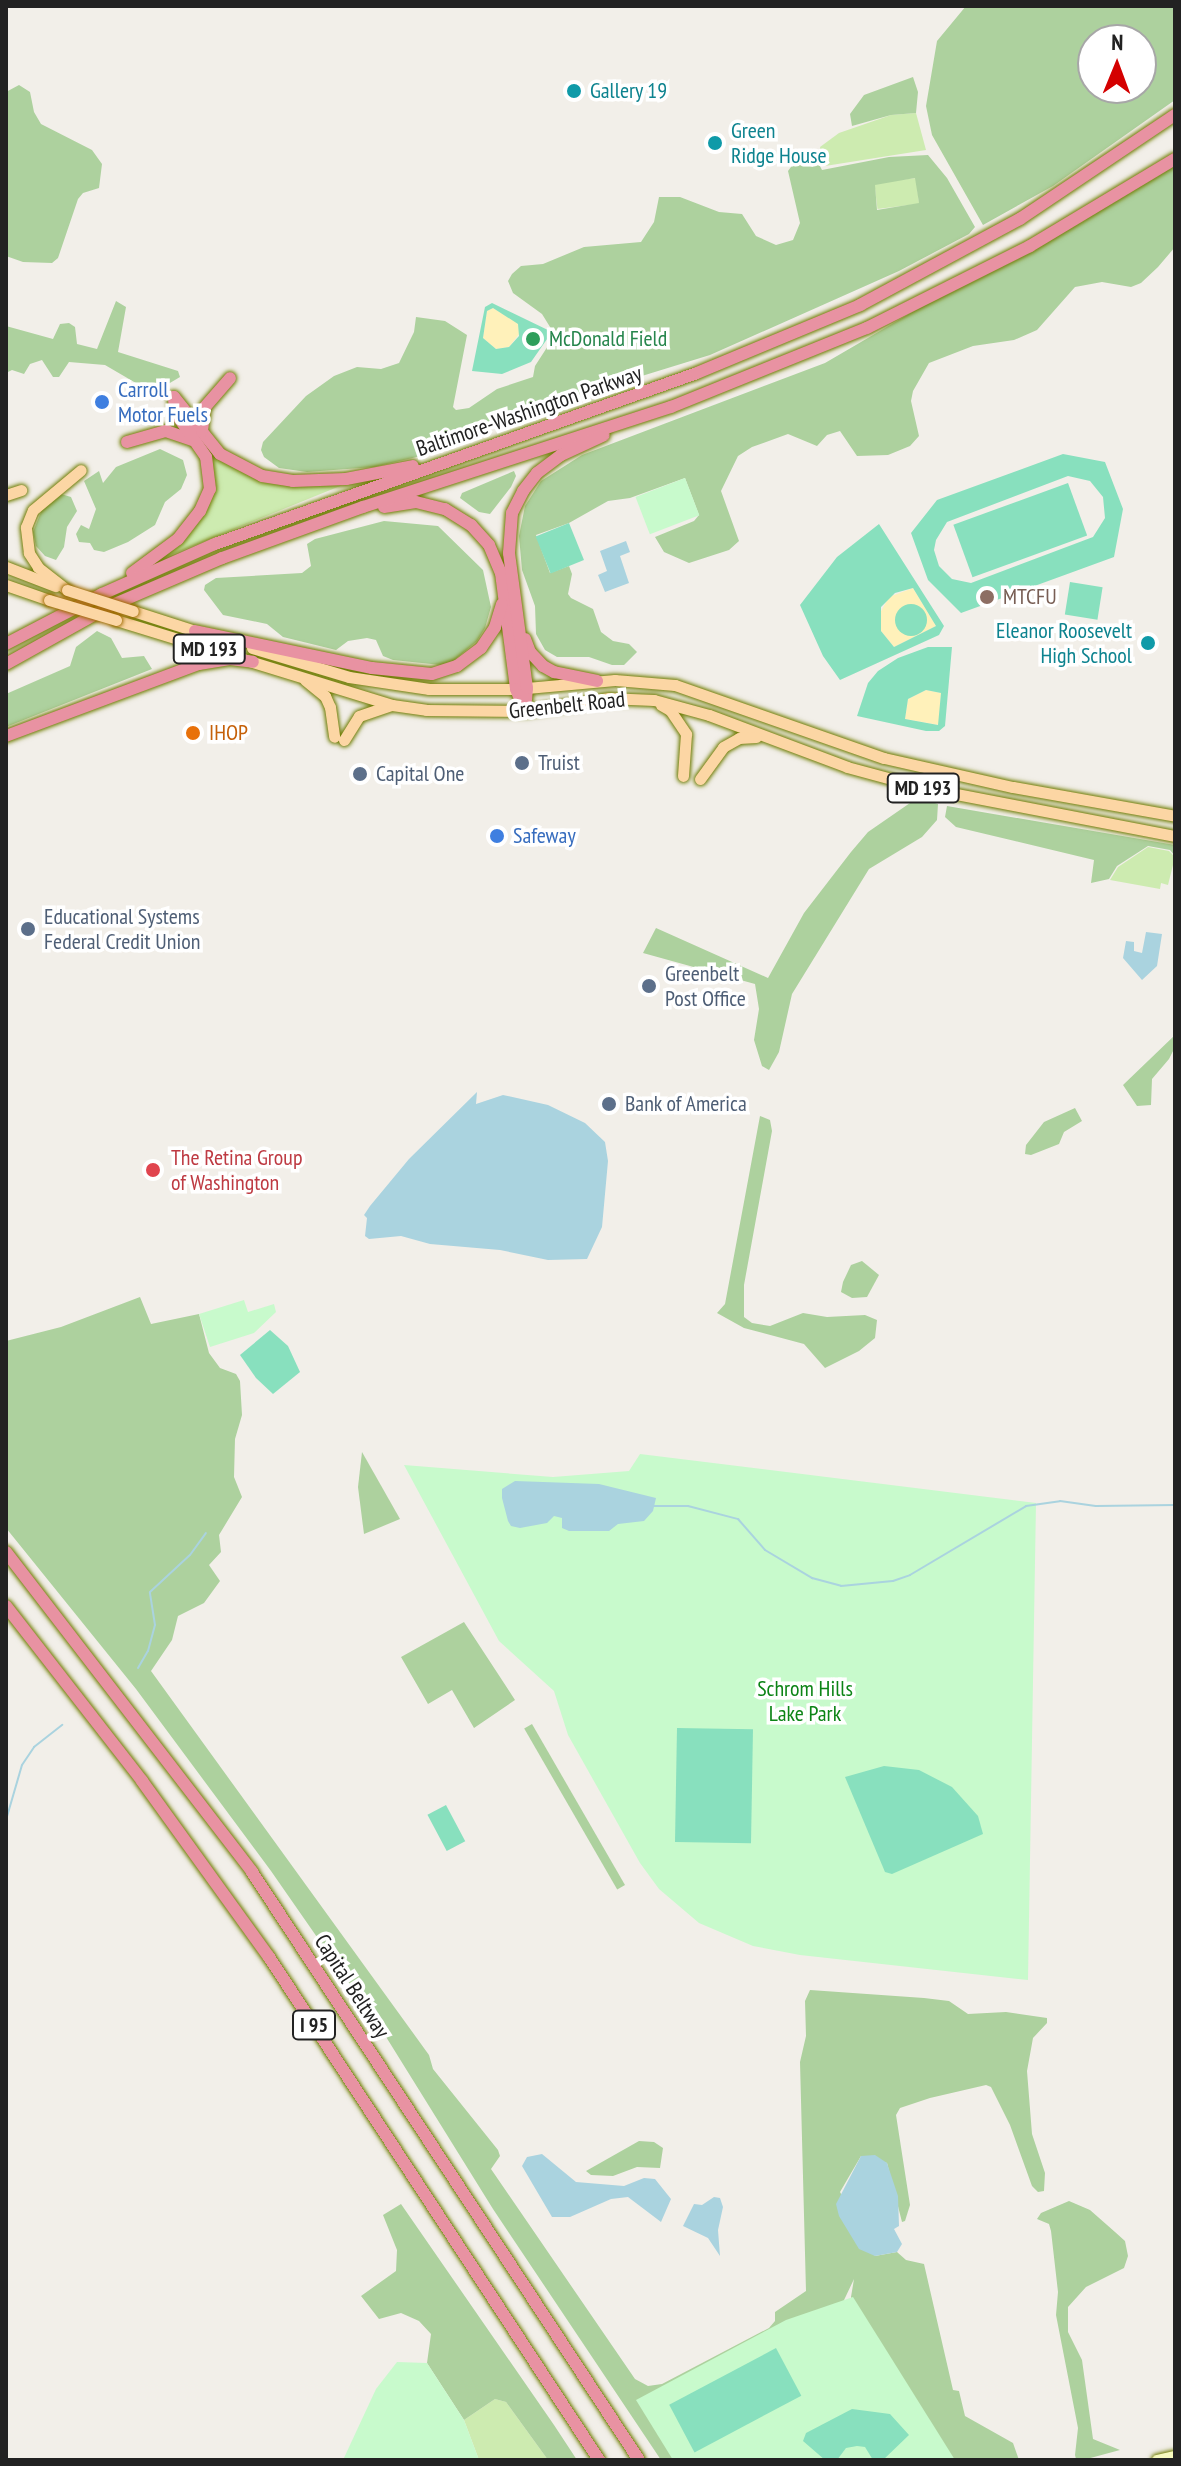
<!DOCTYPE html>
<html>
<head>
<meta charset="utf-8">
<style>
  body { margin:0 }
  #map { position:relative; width:1181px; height:2466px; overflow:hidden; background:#f2efe9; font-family:"PT Sans Narrow",sans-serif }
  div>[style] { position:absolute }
  .grass>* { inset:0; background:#cdebb0; transform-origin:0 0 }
  .forest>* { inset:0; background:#add19e; transform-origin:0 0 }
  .sand>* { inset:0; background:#fff1ba }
  .park>* { inset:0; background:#c8facc; transform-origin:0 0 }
  .pitch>* { inset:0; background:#88e0be; transform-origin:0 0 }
  .round { border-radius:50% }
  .water>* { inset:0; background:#aad3df }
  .stream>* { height:2px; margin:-1px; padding:0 1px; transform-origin:1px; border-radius:1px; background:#aad3df }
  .roads { filter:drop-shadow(0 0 2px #707d05) drop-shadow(0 0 2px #707d05) }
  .secondary>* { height:10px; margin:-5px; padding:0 5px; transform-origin:5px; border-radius:5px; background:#f7fabf }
  .primary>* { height:11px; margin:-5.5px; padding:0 5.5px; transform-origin:5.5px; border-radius:5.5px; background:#fcd6a4 }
  .motorway>* { height:12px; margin:-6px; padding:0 6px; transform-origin:6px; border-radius:6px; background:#e892a2 }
  .bridges { filter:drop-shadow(0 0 2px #a06b00) drop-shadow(0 0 2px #a06b00) }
  .primary-bridge>* { height:11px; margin:-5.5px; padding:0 5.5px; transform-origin:5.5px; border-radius:5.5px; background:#fcd6a4 }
  .dots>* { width:22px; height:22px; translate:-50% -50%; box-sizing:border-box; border:4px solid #fff; border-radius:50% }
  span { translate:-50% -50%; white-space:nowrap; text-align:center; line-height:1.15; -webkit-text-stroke:7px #fff; paint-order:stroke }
  .shield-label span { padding:2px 6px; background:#fff; border:2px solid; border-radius:6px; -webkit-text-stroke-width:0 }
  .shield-label { font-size:20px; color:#222; font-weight:700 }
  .culture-label { font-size:22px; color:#0d838f }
  .left { translate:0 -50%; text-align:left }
  .right { translate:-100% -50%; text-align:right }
  .leisure-label { font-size:22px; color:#27864d }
  .shop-label { font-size:22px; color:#366cbe }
  .street-label { font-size:22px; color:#222 }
  .education-label { font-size:22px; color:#785e54 }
  .food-label { font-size:22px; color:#c56008 }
  .service-label { font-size:22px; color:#4e5e75 }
  .health-label { font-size:22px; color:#be3a42 }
  .park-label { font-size:22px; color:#0c8416 }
  .frame { position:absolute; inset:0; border:8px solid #222; pointer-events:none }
  .north { position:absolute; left:1077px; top:24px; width:80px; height:80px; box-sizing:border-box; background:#fff; border:2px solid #a7a7a7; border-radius:50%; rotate:1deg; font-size:22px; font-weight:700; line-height:32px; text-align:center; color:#222 }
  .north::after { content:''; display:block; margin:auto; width:28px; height:36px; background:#d40000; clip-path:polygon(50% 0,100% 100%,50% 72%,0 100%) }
</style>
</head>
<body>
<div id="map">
  <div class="grass">
    <div style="clip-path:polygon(916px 113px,926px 150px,825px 166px,820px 147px,839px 133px,891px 115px)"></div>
    <div style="left:916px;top:178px;width:26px;height:42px;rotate:83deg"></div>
    <div style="clip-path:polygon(183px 416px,207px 448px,235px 468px,350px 482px,163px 558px,213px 482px)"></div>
    <div style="clip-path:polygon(1148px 847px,1169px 851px,1175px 857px,1168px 885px,1161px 883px,1160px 889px,1110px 880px,1118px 867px)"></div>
    <div style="clip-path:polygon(495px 2399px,506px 2402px,548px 2460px,479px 2460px,464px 2420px)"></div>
  </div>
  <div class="forest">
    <div style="clip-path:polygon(evenodd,966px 6px,1175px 6px,1175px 100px,1053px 186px,983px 225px,932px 135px,926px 106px,937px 41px,966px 6px,1093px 40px,1141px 40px,1141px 88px,1093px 88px,1093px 40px)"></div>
    <div style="clip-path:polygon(913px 77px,918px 92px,916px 113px,891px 115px,852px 126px,850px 114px,864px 95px)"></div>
    <div style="clip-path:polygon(19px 85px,30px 92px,34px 112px,41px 124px,92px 150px,102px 164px,99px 188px,83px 193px,78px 199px,58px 258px,52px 263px,23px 262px,6px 256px,6px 92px)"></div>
    <div style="clip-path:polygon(evenodd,811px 149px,822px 170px,889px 157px,928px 155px,947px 178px,975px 227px,969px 234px,899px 271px,710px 355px,538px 408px,421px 456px,374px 467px,307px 472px,279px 468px,264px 457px,261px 450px,263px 442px,306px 396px,334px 376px,357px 367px,381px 369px,399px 363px,414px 332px,416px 317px,445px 321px,467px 335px,453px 407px,456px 410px,469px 408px,497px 389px,533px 377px,535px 366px,555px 335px,542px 314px,513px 293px,508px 281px,512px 274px,521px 266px,543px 264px,584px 247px,641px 242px,654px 222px,659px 197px,680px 197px,719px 212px,742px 214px,756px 236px,776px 245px,793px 240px,800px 223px,788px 171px,802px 152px,811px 149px,915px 178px,919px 203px,877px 210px,875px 185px,915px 178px)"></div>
    <div style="clip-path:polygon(1175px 159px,1175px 247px,1158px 267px,1141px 283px,1131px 287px,1102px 282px,1075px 287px,1037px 330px,1014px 340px,973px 346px,929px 363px,913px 391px,911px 401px,919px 436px,910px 446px,888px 455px,857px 456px,840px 431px,827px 435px,817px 446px,788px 434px,752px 447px,738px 456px,721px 491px,739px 541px,729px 550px,689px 563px,664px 552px,655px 537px,694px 521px,699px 515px,685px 478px,630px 498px,608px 501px,569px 523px,536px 535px,550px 573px,569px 566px,572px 574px,568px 594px,571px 598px,593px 609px,601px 632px,613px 641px,629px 644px,637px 652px,624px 665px,612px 665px,589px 657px,557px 657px,545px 650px,536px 634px,535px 606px,522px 570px,519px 536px,525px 506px,541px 481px,582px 455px,825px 363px)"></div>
    <div style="clip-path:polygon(116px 301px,126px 307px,118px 352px,178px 371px,180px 377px,153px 393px,105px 365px,69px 362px,59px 377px,53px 377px,42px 360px,30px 364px,24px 374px,12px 370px,6px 373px,6px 326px,53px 339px,60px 324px,69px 323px,75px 327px,77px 344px,97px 349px)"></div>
    <div style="clip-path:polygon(160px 449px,183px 460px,187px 475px,181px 489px,165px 502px,155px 525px,128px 542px,104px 552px,94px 550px,90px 543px,79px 542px,76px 534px,81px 525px,89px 529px,96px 509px,84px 481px,99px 471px,103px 483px,116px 467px)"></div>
    <div style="clip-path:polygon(514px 471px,516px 476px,511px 487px,490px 514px,479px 512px,460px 498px,462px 493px)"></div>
    <div style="clip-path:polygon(61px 494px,71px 497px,77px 511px,67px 527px,64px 547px,56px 560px,45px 556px,36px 546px,33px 532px,43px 507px)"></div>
    <div style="clip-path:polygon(384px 521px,438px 526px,483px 570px,491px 607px,485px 628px,477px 641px,453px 661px,441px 665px,393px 660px,383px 656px,376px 640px,367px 638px,348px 641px,336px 650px,283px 637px,267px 624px,223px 615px,204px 590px,205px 585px,216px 578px,302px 573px,311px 566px,307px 544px,315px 539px)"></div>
    <div style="clip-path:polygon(97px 631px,111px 638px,122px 658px,144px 656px,152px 669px,6px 727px,6px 694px,70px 666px,76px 647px)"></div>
    <div style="clip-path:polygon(922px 799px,938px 804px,937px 820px,922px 837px,869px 869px,792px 994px,779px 1052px,769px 1070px,762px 1066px,754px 1040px,759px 1009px,755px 984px,643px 953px,656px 928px,768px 978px,804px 913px,851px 852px,868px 832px,910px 803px)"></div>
    <div style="clip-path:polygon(947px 806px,1175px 845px,1175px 856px,1170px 850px,1148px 846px,1117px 866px,1109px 879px,1091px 883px,1094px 860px,956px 827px,945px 817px)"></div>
    <div style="clip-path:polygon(1175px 1035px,1175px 1047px,1169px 1059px,1152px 1079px,1151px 1105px,1137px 1106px,1123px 1085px)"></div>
    <div style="clip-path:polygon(1075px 1108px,1082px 1121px,1064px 1132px,1059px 1144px,1031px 1155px,1025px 1154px,1026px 1145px,1044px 1122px)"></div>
    <div style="clip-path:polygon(760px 1116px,770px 1120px,772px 1131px,744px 1285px,744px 1317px,752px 1323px,770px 1326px,803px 1313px,827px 1317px,865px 1315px,877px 1320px,875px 1338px,859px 1351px,825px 1368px,804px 1344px,744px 1328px,717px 1313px,725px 1304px)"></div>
    <div style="clip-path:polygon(862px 1261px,879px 1275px,867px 1297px,852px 1298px,841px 1292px,843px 1282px,851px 1265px)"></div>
    <div style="clip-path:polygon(140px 1297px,151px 1324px,199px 1314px,209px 1353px,220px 1368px,236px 1374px,240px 1381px,242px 1415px,235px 1439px,234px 1477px,242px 1497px,219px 1535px,221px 1552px,209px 1565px,220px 1581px,204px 1603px,178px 1616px,172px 1640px,151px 1671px,429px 2055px,433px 2069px,498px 2150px,500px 2156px,491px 2169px,635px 2379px,648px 2386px,662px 2384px,769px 2328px,775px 2321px,775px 2312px,806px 2291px,800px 2062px,806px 2036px,805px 2001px,810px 1990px,924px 1998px,949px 2001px,968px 2014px,1006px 2012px,1047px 2018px,1047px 2023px,1033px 2038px,1027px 2071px,1032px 2134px,1045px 2173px,1044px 2191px,1038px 2192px,1032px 2186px,1010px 2125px,991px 2087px,986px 2085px,930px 2098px,900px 2108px,896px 2115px,910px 2205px,905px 2221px,902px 2222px,887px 2163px,861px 2156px,840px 2192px,875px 2256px,897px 2252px,906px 2260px,924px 2264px,953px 2390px,959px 2391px,965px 2416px,1013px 2443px,1019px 2460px,946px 2460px,854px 2311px,851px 2297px,854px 2279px,836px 2317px,694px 2460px,661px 2460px,493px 2209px,383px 2032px,271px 1871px,136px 1689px,6px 1528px,6px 1341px,61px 1327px)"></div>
    <div style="clip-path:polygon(362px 1452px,400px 1519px,364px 1534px,358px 1487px)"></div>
    <div style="clip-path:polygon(464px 1622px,515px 1700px,474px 1728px,452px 1690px,428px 1704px,401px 1657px)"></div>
    <div style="left:532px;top:1724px;width:186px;height:9px;rotate:60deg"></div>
    <div style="clip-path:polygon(639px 2141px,654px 2142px,663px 2148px,660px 2168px,637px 2167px,613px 2176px,591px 2175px,586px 2171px)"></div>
    <div style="clip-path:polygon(1069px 2201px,1090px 2210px,1115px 2232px,1125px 2241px,1128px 2256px,1124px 2268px,1086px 2287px,1068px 2307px,1068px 2332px,1082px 2360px,1093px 2439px,1120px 2450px,1083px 2460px,1076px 2459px,1075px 2455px,1078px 2428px,1056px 2315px,1058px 2292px,1051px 2231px,1049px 2224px,1037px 2219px,1041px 2213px)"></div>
    <div style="clip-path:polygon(401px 2204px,554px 2425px,577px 2460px,548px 2460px,506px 2402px,495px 2399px,464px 2420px,427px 2363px,431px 2334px,419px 2321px,401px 2313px,379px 2319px,361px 2296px,396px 2271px,397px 2250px,383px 2215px)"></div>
  </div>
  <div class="sand">
    <div style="clip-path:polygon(493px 308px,518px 323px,520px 333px,509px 347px,496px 349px,483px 338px,487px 311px)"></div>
    <div style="clip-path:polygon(913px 588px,936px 626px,894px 647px,881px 631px,880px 613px,889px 597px)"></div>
    <div style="clip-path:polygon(926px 690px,941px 693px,939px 725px,905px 719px,908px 699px)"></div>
  </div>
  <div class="park">
    <div style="left:685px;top:478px;width:40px;height:53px;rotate:69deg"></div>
    <div style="clip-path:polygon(244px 1300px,248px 1312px,274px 1304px,276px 1312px,254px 1333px,210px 1347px,199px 1314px)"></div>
    <div style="clip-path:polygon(640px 1454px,1036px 1503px,1028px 1980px,800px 1955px,753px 1946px,699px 1923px,659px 1889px,640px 1863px,568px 1735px,554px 1691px,499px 1641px,404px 1465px,553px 1477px,629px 1471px)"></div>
    <div style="clip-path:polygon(853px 2297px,955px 2460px,673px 2460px,636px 2400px,786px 2320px)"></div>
    <div style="clip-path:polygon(397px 2362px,427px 2363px,464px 2420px,479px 2460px,343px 2460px,376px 2389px)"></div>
  </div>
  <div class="pitch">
    <div style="clip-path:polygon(evenodd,492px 303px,552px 332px,531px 362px,502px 374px,472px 371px,485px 307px,492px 303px,493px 308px,518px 324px,519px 336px,509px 347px,496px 349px,483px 338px,487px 311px,493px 308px)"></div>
    <div style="clip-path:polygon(evenodd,1063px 454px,1105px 462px,1123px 509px,1114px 557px,961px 613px,928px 580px,911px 533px,937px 500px,1063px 454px,1068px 476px,1090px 481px,1103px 497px,1105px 518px,1093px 537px,971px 583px,952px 579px,939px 566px,934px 550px,936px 540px,947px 522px,1068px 476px)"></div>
    <div style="left:1068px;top:483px;width:56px;height:122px;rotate:70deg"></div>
    <div style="left:569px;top:523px;width:40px;height:36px;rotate:68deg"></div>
    <div style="clip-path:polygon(evenodd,879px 524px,944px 626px,939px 635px,840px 680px,823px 656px,800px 605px,837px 557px,879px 524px,913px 588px,936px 626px,894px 647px,881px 631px,881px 607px,895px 593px,913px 588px)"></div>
    <div style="left:1070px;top:582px;width:33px;height:33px;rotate:9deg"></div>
    <div class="round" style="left:895px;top:604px;width:32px;height:32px"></div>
    <div style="clip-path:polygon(evenodd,928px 647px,952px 647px,945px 726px,939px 731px,926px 731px,857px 716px,868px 683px,878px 671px,898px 658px,928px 647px,926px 690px,941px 693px,938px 725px,905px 719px,908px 699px,926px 690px)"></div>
    <div style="clip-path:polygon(270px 1330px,288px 1346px,300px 1372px,273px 1394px,256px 1378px,240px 1355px)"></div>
    <div style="left:677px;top:1728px;width:76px;height:114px;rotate:1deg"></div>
    <div style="clip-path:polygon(884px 1766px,919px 1770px,952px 1787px,978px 1816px,983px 1834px,892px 1874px,885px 1872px,845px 1777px)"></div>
    <div style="left:446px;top:1805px;width:41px;height:21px;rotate:62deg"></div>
    <div style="left:776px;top:2348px;width:54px;height:121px;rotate:62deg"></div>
    <div style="clip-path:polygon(852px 2409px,890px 2414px,909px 2435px,883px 2460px,873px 2460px,865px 2447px,857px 2446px,846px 2448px,837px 2460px,825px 2460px,803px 2441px,806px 2433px)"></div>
  </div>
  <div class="water">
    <div style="clip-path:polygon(626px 541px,630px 552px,620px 556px,629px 583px,605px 592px,598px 575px,607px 571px,600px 551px)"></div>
    <div style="clip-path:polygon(1146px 932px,1162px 934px,1157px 966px,1142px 980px,1123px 958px,1126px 941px,1134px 942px,1134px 951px,1142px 953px)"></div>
    <div style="clip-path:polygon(477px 1092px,476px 1104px,503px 1095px,548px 1105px,585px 1123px,605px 1142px,608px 1161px,602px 1227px,587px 1259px,548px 1260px,500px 1250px,430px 1244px,401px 1236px,369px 1239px,365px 1236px,367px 1218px,364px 1215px,370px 1206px,409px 1159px)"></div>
    <div style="clip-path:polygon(515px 1481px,599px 1484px,656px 1498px,653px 1511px,644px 1521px,618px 1524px,609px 1531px,569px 1531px,562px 1528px,562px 1518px,554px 1516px,547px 1523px,520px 1528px,511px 1526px,508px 1521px,502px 1498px,502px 1489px)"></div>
    <div style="clip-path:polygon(542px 2154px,576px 2182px,624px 2186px,644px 2178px,655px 2179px,671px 2199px,661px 2222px,628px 2197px,611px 2199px,570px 2217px,552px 2217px,522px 2166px,527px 2157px)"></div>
    <div style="clip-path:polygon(875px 2155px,887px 2163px,898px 2196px,899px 2226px,894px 2229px,902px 2244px,897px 2252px,875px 2256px,859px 2249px,839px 2216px,836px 2204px,861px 2156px)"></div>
    <div style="clip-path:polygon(714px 2197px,720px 2198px,723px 2207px,718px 2230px,720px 2256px,708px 2238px,683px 2226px,694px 2204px,702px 2205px)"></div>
  </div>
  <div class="stream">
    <div style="left:651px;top:1506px;width:37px"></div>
    <div style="left:688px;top:1506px;width:52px;rotate:14.6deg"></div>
    <div style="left:738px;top:1519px;width:41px;rotate:48.9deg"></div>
    <div style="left:765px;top:1550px;width:55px;rotate:30.8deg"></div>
    <div style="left:812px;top:1578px;width:30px;rotate:15deg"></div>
    <div style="left:841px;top:1586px;width:52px;rotate:-5.5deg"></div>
    <div style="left:893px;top:1581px;width:18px;rotate:-19deg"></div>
    <div style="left:910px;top:1575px;width:135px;rotate:-30.7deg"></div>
    <div style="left:1026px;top:1506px;width:34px;rotate:-8deg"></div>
    <div style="left:1060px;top:1501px;width:36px;rotate:8deg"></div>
    <div style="left:1096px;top:1506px;width:79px;rotate:-0.7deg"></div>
    <div style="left:138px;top:1668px;width:20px;rotate:-60deg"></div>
    <div style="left:148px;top:1651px;width:27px;rotate:-75deg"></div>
    <div style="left:155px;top:1625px;width:33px;rotate:-99deg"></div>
    <div style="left:150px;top:1592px;width:54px;rotate:-42.8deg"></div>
    <div style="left:190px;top:1555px;width:27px;rotate:-54deg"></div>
    <div style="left:6px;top:1820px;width:57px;rotate:-73.8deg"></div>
    <div style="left:22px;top:1765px;width:22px;rotate:-56deg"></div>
    <div style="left:34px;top:1747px;width:36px;rotate:-38deg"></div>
  </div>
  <div class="roads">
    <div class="secondary">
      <div style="left:1157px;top:2460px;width:18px;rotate:-13deg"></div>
    </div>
    <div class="primary">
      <div style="left:6px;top:495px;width:16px;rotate:-18deg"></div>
      <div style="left:6px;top:567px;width:53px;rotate:21.2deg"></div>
      <div style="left:6px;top:585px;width:46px;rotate:19.2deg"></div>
      <div style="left:67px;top:590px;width:37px;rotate:-142deg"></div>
      <div style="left:38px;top:567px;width:17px;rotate:-123deg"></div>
      <div style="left:29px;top:553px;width:26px;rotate:-97deg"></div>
      <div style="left:26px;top:527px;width:18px;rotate:-68deg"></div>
      <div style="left:33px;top:510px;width:62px;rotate:-39.8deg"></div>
      <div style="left:133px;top:611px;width:71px;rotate:17.9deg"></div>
      <div style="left:116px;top:620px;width:289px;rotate:17.1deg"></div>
      <div style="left:392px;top:705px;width:34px;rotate:8deg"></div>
      <div style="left:426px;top:710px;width:99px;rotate:0.6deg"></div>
      <div style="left:525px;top:711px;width:85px;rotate:-8.8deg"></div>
      <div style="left:609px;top:698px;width:45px;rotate:2.5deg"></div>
      <div style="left:654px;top:700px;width:57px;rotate:15.3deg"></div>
      <div style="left:709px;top:715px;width:147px;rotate:20.6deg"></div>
      <div style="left:847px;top:767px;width:81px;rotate:15.1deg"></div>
      <div style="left:925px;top:788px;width:255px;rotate:10.9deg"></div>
      <div style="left:252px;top:648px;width:101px;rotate:16.6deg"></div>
      <div style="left:349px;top:677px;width:81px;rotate:8.5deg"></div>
      <div style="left:429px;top:689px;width:87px"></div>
      <div style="left:516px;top:689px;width:99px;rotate:-5.2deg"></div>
      <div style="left:615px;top:680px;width:60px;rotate:4.8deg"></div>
      <div style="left:675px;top:685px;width:221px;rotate:19.3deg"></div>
      <div style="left:884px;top:758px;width:132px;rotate:12.7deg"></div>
      <div style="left:1013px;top:787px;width:165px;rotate:10.1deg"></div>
      <div style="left:305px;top:680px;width:26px;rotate:39deg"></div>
      <div style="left:325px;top:696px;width:12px;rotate:66deg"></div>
      <div style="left:330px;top:707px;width:30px;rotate:82deg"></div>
      <div style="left:661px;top:705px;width:10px;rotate:29deg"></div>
      <div style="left:670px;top:710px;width:29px;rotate:56deg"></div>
      <div style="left:686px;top:734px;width:42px;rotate:94.1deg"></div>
      <div style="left:344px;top:740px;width:28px;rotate:-58deg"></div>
      <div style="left:359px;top:716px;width:34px;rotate:-19deg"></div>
      <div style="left:700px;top:779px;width:39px;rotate:-54deg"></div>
      <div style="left:723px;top:747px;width:18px;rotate:-29deg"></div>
      <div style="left:739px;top:738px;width:17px;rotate:-3deg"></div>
    </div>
    <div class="motorway">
      <div style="left:174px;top:397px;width:73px;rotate:51.1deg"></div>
      <div style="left:220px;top:454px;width:47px;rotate:27.6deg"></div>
      <div style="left:262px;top:476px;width:31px;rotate:9deg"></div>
      <div style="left:293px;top:481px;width:53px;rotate:-2.2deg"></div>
      <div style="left:346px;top:479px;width:68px;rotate:-11deg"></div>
      <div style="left:202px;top:431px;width:24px;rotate:-83deg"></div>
      <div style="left:205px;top:407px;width:38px;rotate:-49deg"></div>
      <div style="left:127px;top:442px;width:41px;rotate:-15.8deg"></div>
      <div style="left:166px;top:431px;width:28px;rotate:19deg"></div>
      <div style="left:384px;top:507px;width:32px;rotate:-9deg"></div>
      <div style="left:416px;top:502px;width:30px;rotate:14deg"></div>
      <div style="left:445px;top:509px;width:31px;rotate:32deg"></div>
      <div style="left:471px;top:525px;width:27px;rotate:48deg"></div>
      <div style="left:489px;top:545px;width:30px;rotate:67deg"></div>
      <div style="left:501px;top:573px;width:117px;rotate:82.6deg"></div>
      <div style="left:516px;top:689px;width:18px;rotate:68deg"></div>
      <div style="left:132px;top:573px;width:57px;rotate:-36.5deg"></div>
      <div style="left:178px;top:539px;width:36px;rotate:-52deg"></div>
      <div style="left:200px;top:511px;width:24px;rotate:-66deg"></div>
      <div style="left:210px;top:489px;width:32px;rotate:-97deg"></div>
      <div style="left:206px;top:457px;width:55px;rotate:-124.6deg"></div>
      <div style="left:175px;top:412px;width:15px;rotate:-94deg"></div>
      <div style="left:195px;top:631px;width:181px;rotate:11.8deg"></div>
      <div style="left:372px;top:668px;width:60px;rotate:5.7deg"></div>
      <div style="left:432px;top:674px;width:26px;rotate:-18deg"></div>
      <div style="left:457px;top:666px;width:30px;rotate:-37deg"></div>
      <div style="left:481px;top:648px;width:25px;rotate:-56deg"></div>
      <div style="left:495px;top:627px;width:24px;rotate:-73deg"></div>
      <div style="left:525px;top:639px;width:14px;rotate:69deg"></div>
      <div style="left:530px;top:652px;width:19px;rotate:47deg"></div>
      <div style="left:543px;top:666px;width:13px;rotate:29deg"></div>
      <div style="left:554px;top:672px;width:44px;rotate:11.8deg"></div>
      <div style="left:6px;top:644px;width:108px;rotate:-27.5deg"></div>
      <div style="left:102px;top:594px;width:124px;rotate:-23.9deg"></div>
      <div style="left:215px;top:544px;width:511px;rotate:-19.53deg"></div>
      <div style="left:697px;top:373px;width:177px;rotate:-22.6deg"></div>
      <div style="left:860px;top:305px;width:182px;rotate:-28.3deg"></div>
      <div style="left:1020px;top:219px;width:187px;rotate:-33.9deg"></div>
      <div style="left:6px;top:664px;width:119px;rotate:-29.1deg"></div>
      <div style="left:110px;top:606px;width:122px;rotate:-23.2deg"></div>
      <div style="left:222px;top:558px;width:150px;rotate:-19.9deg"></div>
      <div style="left:363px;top:507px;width:324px;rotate:-18deg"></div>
      <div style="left:671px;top:407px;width:211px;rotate:-22deg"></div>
      <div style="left:867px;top:328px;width:182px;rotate:-26.7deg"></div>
      <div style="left:1030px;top:246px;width:169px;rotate:-31deg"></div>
      <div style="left:525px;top:711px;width:23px;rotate:-85deg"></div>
      <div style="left:527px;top:688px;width:136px;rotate:-97.6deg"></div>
      <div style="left:509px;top:553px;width:40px;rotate:-85.7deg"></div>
      <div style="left:512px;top:513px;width:25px;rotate:-63deg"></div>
      <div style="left:523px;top:491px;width:23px;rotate:-52deg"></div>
      <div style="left:537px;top:473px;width:30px;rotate:-37deg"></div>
      <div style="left:561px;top:455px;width:47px;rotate:-24.9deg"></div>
      <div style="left:6px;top:736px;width:206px;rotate:-20.5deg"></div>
      <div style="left:199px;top:664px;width:31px;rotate:-9deg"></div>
      <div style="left:230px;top:659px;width:23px;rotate:7deg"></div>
      <div style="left:6px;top:1552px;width:404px;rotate:52.4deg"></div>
      <div style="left:252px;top:1872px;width:704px;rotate:56.65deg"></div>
      <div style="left:6px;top:1606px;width:222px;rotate:52.1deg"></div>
      <div style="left:142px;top:1781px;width:217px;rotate:54.2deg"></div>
      <div style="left:269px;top:1957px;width:602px;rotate:56.73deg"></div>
    </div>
  </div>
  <div class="bridges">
    <div class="primary-bridge">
      <div style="left:67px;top:590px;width:69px;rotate:17.7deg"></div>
      <div style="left:49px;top:600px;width:70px;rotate:16.6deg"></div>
    </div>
  </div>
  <div class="dots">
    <div style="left:574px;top:91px;background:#0f9aa8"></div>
    <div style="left:715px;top:143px;background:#0f9aa8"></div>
    <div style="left:533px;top:339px;background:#2e9e5b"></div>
    <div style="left:102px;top:402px;background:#3f7fe0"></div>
    <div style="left:987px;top:597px;background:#8d6e63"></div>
    <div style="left:1148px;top:643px;background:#0f9aa8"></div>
    <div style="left:193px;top:733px;background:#e8710a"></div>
    <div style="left:522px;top:763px;background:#5c6f8a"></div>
    <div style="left:360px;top:774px;background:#5c6f8a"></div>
    <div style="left:497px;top:836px;background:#3f7fe0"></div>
    <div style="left:28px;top:929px;background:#5c6f8a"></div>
    <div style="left:649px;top:986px;background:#5c6f8a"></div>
    <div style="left:609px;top:1104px;background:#5c6f8a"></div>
    <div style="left:153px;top:1170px;background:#e0444e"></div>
  </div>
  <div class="shield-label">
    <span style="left:209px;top:649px">MD 193</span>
    <span style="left:923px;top:788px">MD 193</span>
    <span style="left:314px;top:2025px">I 95</span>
  </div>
  <div class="culture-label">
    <span class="left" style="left:590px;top:91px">Gallery 19</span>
    <span class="left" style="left:731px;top:143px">Green<br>Ridge House</span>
    <span class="right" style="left:1132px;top:643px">Eleanor Roosevelt<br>High School</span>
  </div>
  <div class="leisure-label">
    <span class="left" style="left:549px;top:339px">McDonald Field</span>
  </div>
  <div class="shop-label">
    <span class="left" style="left:118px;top:402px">Carroll<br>Motor Fuels</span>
    <span class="left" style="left:513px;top:836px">Safeway</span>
  </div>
  <div class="street-label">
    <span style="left:529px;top:411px;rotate:-19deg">Baltimore-Washington Parkway</span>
    <span style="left:567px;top:705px;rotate:-6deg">Greenbelt Road</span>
    <span style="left:352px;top:1986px;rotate:57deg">Capital Beltway</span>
  </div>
  <div class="education-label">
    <span class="left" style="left:1003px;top:597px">MTCFU</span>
  </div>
  <div class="food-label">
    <span class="left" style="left:209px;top:733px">IHOP</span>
  </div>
  <div class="service-label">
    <span class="left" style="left:538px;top:763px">Truist</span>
    <span class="left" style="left:376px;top:774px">Capital One</span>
    <span class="left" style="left:44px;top:929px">Educational Systems<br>Federal Credit Union</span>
    <span class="left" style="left:665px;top:986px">Greenbelt<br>Post Office</span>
    <span class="left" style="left:625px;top:1104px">Bank of America</span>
  </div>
  <div class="health-label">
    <span class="left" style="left:171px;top:1170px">The Retina Group<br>of Washington</span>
  </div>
  <div class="park-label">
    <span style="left:805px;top:1701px">Schrom Hills<br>Lake Park</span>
  </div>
  <div class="frame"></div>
  <div class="north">N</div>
</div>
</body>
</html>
